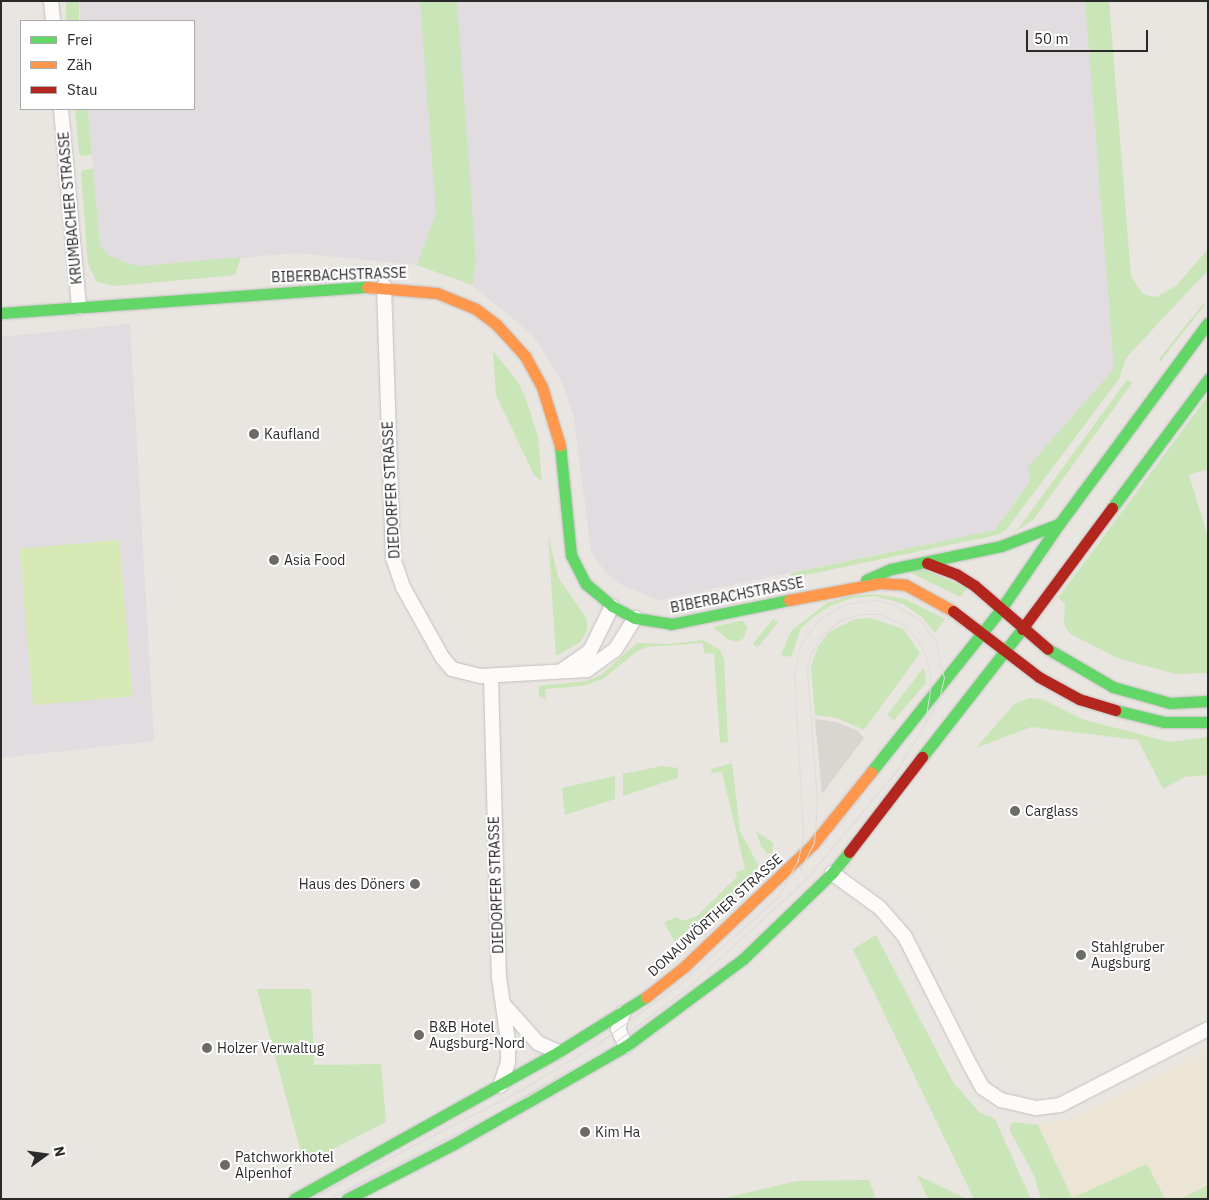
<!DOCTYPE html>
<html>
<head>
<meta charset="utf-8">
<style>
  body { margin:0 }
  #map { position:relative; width:1209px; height:1200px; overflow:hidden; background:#e9e5e0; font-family:"IBM Plex Sans",sans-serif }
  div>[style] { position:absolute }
  .industrial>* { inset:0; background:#e0dcdf }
  .education>* { inset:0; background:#ece4d4 }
  .green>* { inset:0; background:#cae5b7; transform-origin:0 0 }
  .pitch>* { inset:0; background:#d6e9b5; transform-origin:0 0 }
  .plaza>* { inset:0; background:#d9d5d0 }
  .roads { filter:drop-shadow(0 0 1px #c2c1c2) drop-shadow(0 0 1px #c2c1c2) }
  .street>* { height:14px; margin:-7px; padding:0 7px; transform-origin:7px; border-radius:7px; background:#fcfbfa }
  .fast>* { height:11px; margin:-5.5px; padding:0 5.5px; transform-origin:5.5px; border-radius:5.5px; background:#63d668 }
  .slow>* { height:11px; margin:-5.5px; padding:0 5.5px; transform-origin:5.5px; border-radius:5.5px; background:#ff974d }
  .jam>* { height:11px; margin:-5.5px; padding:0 5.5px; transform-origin:5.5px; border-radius:5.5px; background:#b3261e }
  .tram>* { height:1px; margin:-0.5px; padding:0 0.5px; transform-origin:0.5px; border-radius:0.5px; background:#dddcde }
  .dots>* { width:14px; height:14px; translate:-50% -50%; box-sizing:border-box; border:2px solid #fff; border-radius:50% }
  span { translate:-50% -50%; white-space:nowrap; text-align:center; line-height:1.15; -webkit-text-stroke:4px #fff; paint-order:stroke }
  .street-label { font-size:14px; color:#2a2a2a }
  .poi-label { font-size:14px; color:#2a2a2a }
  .left { translate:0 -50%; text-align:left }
  .right { translate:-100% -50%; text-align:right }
  .frame { position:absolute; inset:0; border:2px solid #2a2a2a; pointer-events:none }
  .legend { position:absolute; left:20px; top:20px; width:175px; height:90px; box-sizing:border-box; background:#fff; border:1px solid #aaa; margin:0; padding:6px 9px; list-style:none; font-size:15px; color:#2a2a2a }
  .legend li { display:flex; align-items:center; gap:10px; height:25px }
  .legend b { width:25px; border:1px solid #aaa }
  .north { position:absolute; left:20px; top:1130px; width:50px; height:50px; -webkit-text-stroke:4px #fff; paint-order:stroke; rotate:76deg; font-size:14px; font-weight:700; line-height:20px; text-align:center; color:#2a2a2a }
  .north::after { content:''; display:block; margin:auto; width:18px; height:22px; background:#2a2a2a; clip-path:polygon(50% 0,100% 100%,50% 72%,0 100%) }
  .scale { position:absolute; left:1026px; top:30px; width:122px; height:22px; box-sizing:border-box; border:2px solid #2a2a2a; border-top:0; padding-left:6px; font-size:15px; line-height:18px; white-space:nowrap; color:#2a2a2a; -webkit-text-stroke:4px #fff; paint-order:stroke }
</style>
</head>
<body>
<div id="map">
  <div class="industrial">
    <div style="clip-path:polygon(79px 1px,1085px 1px,1114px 369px,1029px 467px,1030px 481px,995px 530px,659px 600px,620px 584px,605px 572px,591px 551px,574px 417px,561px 380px,533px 335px,472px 285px,417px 265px,297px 253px,141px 266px,129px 265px,108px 255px,100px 245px,88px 109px,194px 109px,194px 21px,81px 21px)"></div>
    <div style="clip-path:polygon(130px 324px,154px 741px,1px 758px,1px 337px)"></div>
  </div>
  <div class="education">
    <div style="clip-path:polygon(1208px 1048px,1208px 1185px,1181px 1199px,1165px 1199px,1147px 1164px,1072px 1198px,1038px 1125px,1069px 1119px)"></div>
  </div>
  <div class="green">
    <div style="left:66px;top:1px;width:13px;height:20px"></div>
    <div style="clip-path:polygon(420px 1px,457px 1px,476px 261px,472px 285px,417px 265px,436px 213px)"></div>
    <div style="clip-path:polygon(1085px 1px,1109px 1px,1131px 277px,1143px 294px,1156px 297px,1176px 286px,1208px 249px,1208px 270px,1126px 358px,1119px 379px,1006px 530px,997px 535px,791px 578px,791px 573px,995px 530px,1030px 481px,1028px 467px,1114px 369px)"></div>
    <div style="clip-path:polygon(75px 109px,88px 109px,92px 155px,82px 156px,79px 153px)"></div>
    <div style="clip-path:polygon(93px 169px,100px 245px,108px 255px,129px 264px,141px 266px,241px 257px,235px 275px,116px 286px,97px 282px,88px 264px,81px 173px,83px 170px)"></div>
    <div style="clip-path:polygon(1203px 304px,1205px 305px,1160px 362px,1159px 359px)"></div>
    <div style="clip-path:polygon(493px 351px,518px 382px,526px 399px,538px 437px,542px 481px,534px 475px,496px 395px)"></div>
    <div style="clip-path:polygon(1127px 380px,1132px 383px,1034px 519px,1006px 538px,1018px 529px)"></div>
    <div style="clip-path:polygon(1208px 396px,1208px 469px,1189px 475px,1208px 537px,1208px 673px,1176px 674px,1117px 658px,1069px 633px,1064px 624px,1065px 603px,1058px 598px)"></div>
    <div style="clip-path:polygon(548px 534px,558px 577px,587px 619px,587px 631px,580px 642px,556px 656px)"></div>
    <div style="clip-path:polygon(905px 570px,925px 570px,967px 588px,960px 597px)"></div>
    <div style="clip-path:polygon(876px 594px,905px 599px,945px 619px,935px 633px,922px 617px,903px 604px,875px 596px,852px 598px,830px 606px,816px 615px,801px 628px,791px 657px,781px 655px,791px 631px,827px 603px,851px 596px)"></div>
    <div style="clip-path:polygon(871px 618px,903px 629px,920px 653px,864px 730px,837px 718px,815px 715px,811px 666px,819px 645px,829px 632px,855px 619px)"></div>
    <div style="left:773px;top:619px;width:6px;height:32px;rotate:39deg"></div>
    <div style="clip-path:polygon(739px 621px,743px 621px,747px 628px,744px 638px,738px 642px,727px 639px,713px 627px)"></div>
    <div style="clip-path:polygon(703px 640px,720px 650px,724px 659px,728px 742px,720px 743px,714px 653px,704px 654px,703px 643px,647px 647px,636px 652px,603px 679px,582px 686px,546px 689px,546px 700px,539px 696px,539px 686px,586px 681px,601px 675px,637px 643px,669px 644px)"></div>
    <div style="clip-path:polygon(924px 667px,926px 683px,894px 720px,887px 715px)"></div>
    <div style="clip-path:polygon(1029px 698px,1041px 699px,1085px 720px,1170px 742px,1208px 737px,1208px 775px,1185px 777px,1163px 789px,1138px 740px,1031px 727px,976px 748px,1014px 704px)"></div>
    <div style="clip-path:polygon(732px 763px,740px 831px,758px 865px,756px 871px,675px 942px,664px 922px,677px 917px,682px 921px,697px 916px,737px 877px,736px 872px,745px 869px,722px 772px,712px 773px,711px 769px)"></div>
    <div style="clip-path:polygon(662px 766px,678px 768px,678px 778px,623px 796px,623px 774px)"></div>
    <div style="clip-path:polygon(615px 776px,615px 799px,565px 815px,562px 788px)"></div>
    <div style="clip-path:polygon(756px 831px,773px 843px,772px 854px,767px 853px,761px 846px)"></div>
    <div style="clip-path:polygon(876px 935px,953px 1082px,979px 1112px,995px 1119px,1031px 1199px,974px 1199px,853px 949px)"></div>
    <div style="clip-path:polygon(257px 989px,311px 989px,314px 1065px,381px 1064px,386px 1122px,304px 1164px)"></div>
    <div style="clip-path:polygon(1013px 1122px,1038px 1125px,1072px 1198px,1147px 1164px,1165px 1199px,1041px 1199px,1034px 1175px,1009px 1129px)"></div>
    <div style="clip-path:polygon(917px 1175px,967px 1199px,928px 1199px)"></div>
    <div style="clip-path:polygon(869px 1180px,876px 1199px,720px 1199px,797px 1181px)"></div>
    <div style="clip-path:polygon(1208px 1185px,1208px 1199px,1181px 1199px)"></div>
  </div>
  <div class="pitch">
    <div style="left:119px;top:540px;width:157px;height:100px;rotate:85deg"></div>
  </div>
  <div class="plaza">
    <div style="clip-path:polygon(815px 719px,836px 722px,858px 731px,864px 738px,822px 794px)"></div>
  </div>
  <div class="roads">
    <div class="street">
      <div style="left:51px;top:1px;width:20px;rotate:84deg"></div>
      <div style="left:61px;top:109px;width:199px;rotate:84.8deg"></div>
      <div style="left:384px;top:286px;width:272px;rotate:88.1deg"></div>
      <div style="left:393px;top:558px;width:31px;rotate:71deg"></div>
      <div style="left:403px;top:587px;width:80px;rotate:60.9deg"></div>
      <div style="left:442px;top:657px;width:16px;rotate:50deg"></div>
      <div style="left:452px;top:669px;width:30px;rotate:14deg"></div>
      <div style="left:481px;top:676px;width:106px;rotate:-3.2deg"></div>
      <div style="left:587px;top:670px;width:34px;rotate:-36deg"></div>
      <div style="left:615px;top:650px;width:38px;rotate:-58deg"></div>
      <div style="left:564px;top:669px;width:32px;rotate:-35deg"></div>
      <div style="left:590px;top:651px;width:50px;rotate:-63.9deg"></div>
      <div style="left:491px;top:676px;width:301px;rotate:88.5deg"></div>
      <div style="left:499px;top:977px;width:65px;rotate:82deg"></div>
      <div style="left:508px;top:1041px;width:21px;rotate:90deg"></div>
      <div style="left:508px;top:1062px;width:25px;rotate:108deg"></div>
      <div style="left:832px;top:873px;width:59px;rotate:36.1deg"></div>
      <div style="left:880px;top:908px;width:38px;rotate:49deg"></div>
      <div style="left:905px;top:937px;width:144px;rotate:63.1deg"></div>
      <div style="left:970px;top:1065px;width:26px;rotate:61deg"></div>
      <div style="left:983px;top:1088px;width:22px;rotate:34deg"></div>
      <div style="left:1001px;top:1100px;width:36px;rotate:13deg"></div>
      <div style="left:1036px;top:1108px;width:24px;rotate:-7deg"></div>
      <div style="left:1060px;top:1105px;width:166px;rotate:-27.2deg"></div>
      <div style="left:504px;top:1005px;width:51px;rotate:48.2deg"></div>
      <div style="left:538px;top:1043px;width:22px;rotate:24deg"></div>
      <div style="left:623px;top:1013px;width:17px;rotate:107deg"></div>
      <div style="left:618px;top:1029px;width:19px;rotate:65deg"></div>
    </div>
    <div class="fast">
      <div style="left:1px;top:313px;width:367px;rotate:-4.1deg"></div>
      <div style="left:560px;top:445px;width:111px;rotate:84.3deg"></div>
      <div style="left:571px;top:555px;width:33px;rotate:63deg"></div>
      <div style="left:586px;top:584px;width:34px;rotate:40deg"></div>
      <div style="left:612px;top:606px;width:26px;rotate:28deg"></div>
      <div style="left:635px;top:618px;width:36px;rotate:9deg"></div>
      <div style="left:671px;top:624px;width:120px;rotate:-11.5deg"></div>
      <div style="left:1112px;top:508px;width:161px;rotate:-53.3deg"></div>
      <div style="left:866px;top:580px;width:27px;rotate:-24deg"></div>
      <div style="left:891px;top:569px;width:112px;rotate:-11.8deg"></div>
      <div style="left:1001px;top:546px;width:62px;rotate:-20.8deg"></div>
      <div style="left:1001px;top:609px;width:103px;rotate:-55.7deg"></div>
      <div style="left:1059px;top:524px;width:250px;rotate:-53.5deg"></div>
      <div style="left:1048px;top:649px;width:75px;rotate:30.3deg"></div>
      <div style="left:1113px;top:687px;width:59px;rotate:15.7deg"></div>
      <div style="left:1170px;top:703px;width:38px;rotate:-3deg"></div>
      <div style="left:1115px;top:710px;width:50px;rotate:13.8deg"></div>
      <div style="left:1164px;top:722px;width:44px"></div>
      <div style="left:922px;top:757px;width:162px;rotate:-52deg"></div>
      <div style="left:871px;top:772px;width:208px;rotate:-51.4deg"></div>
      <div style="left:294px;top:1199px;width:302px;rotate:-29.1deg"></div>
      <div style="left:558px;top:1052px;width:104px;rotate:-32deg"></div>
      <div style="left:347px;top:1199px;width:120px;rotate:-27.2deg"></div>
      <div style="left:454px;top:1144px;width:198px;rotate:-29.7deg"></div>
      <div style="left:626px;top:1046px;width:146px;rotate:-36.6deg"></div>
      <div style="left:743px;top:959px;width:124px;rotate:-44deg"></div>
      <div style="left:832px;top:873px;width:27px;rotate:-51deg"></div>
    </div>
    <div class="slow">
      <div style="left:367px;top:287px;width:70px;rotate:4.9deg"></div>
      <div style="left:437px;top:293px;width:42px;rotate:22.3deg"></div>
      <div style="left:476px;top:309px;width:25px;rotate:37deg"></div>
      <div style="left:496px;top:324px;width:43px;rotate:47.8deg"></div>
      <div style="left:525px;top:356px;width:35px;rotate:61deg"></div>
      <div style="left:542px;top:387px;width:61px;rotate:72.8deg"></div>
      <div style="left:789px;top:600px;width:93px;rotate:-10.6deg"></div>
      <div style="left:880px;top:583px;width:26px;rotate:4deg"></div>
      <div style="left:906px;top:585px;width:54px;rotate:29deg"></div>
      <div style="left:646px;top:997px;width:48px;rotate:-38.3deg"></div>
      <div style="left:684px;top:967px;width:180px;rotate:-43.6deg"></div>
      <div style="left:814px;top:843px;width:91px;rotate:-51.2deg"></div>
    </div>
    <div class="jam">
      <div style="left:927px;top:563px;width:31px;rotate:21deg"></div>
      <div style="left:956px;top:574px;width:22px;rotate:32deg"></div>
      <div style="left:975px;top:586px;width:96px;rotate:40.8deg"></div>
      <div style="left:953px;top:611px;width:108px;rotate:37.5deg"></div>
      <div style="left:1039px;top:677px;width:46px;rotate:28.8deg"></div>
      <div style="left:1079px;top:699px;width:38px;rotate:17deg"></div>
      <div style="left:1022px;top:629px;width:151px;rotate:-53.4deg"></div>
      <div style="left:849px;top:852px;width:120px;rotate:-52.5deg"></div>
    </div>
  </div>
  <div class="tram">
    <div style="left:800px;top:870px;width:30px;rotate:-63deg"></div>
    <div style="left:814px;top:843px;width:42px;rotate:-85.9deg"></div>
    <div style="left:817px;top:801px;width:130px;rotate:-94.4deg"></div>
    <div style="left:807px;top:671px;width:16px;rotate:-79deg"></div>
    <div style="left:810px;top:655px;width:21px;rotate:-61deg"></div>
    <div style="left:820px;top:637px;width:27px;rotate:-39deg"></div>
    <div style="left:841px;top:620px;width:21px;rotate:-17deg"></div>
    <div style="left:861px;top:614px;width:19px"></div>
    <div style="left:880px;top:614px;width:26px;rotate:25deg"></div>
    <div style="left:904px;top:625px;width:23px;rotate:47deg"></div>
    <div style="left:920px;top:642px;width:19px;rotate:69deg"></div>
    <div style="left:927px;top:660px;width:24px;rotate:81deg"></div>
    <div style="left:931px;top:684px;width:36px;rotate:99deg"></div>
    <div style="left:310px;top:1199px;width:239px;rotate:-27.4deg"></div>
    <div style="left:522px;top:1089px;width:87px;rotate:-31deg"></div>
    <div style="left:597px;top:1044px;width:104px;rotate:-36deg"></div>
    <div style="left:681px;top:983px;width:130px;rotate:-41.6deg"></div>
    <div style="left:328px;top:1199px;width:223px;rotate:-27.3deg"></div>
    <div style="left:526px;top:1097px;width:88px;rotate:-30.6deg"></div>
    <div style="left:602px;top:1052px;width:105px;rotate:-36.9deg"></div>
    <div style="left:686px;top:989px;width:163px;rotate:-42.5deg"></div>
    <div style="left:806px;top:879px;width:142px;rotate:-50.1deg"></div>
    <div style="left:897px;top:770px;width:82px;rotate:-59.4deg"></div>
    <div style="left:939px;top:699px;width:22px;rotate:-77deg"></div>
    <div style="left:944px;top:678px;width:37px;rotate:-103deg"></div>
    <div style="left:936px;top:642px;width:27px;rotate:-126deg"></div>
    <div style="left:920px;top:620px;width:29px;rotate:-149deg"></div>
    <div style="left:895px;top:605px;width:20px;rotate:-165deg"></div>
    <div style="left:876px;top:600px;width:32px;rotate:173deg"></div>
    <div style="left:844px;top:604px;width:31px;rotate:148deg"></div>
    <div style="left:818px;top:620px;width:29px;rotate:126deg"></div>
    <div style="left:801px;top:643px;width:31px;rotate:103deg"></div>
    <div style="left:794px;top:673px;width:163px;rotate:86.8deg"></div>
    <div style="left:803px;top:836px;width:25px;rotate:102deg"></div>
    <div style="left:798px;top:860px;width:43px;rotate:118.9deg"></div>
  </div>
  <div class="dots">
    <div style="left:254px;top:434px;background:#6d6b6a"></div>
    <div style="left:274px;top:560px;background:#6d6b6a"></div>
    <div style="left:1015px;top:811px;background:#6d6b6a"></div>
    <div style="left:415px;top:884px;background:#6d6b6a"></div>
    <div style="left:1081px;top:955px;background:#6d6b6a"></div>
    <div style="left:419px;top:1035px;background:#6d6b6a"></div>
    <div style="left:207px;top:1048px;background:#6d6b6a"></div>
    <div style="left:585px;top:1132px;background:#6d6b6a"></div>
    <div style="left:225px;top:1165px;background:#6d6b6a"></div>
  </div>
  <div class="street-label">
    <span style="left:70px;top:208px;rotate:-95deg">KRUMBACHER STRASSE</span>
    <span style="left:339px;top:275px;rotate:-2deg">BIBERBACHSTRASSE</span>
    <span style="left:391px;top:490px;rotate:-93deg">DIEDORFER STRASSE</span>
    <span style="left:737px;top:595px;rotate:-11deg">BIBERBACHSTRASSE</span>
    <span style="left:496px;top:885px;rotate:-92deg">DIEDORFER STRASSE</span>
    <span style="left:715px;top:915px;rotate:-42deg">DONAUWÖRTHER STRASSE</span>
  </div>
  <div class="poi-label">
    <span class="left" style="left:264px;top:434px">Kaufland</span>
    <span class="left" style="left:284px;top:560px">Asia Food</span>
    <span class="left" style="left:1025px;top:811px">Carglass</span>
    <span class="right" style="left:405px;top:884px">Haus des Döners</span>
    <span class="left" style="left:1091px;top:955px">Stahlgruber<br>Augsburg</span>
    <span class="left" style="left:429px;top:1035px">B&amp;B Hotel<br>Augsburg-Nord</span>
    <span class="left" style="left:217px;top:1048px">Holzer Verwaltug</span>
    <span class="left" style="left:595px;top:1132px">Kim Ha</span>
    <span class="left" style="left:235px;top:1165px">Patchworkhotel<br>Alpenhof</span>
  </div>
  <div class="frame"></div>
  <ul class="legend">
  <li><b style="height:6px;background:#63d668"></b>Frei</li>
  <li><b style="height:6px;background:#ff974d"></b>Zäh</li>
  <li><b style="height:6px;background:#b3261e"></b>Stau</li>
  </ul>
  <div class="north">N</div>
  <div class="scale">50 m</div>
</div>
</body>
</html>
